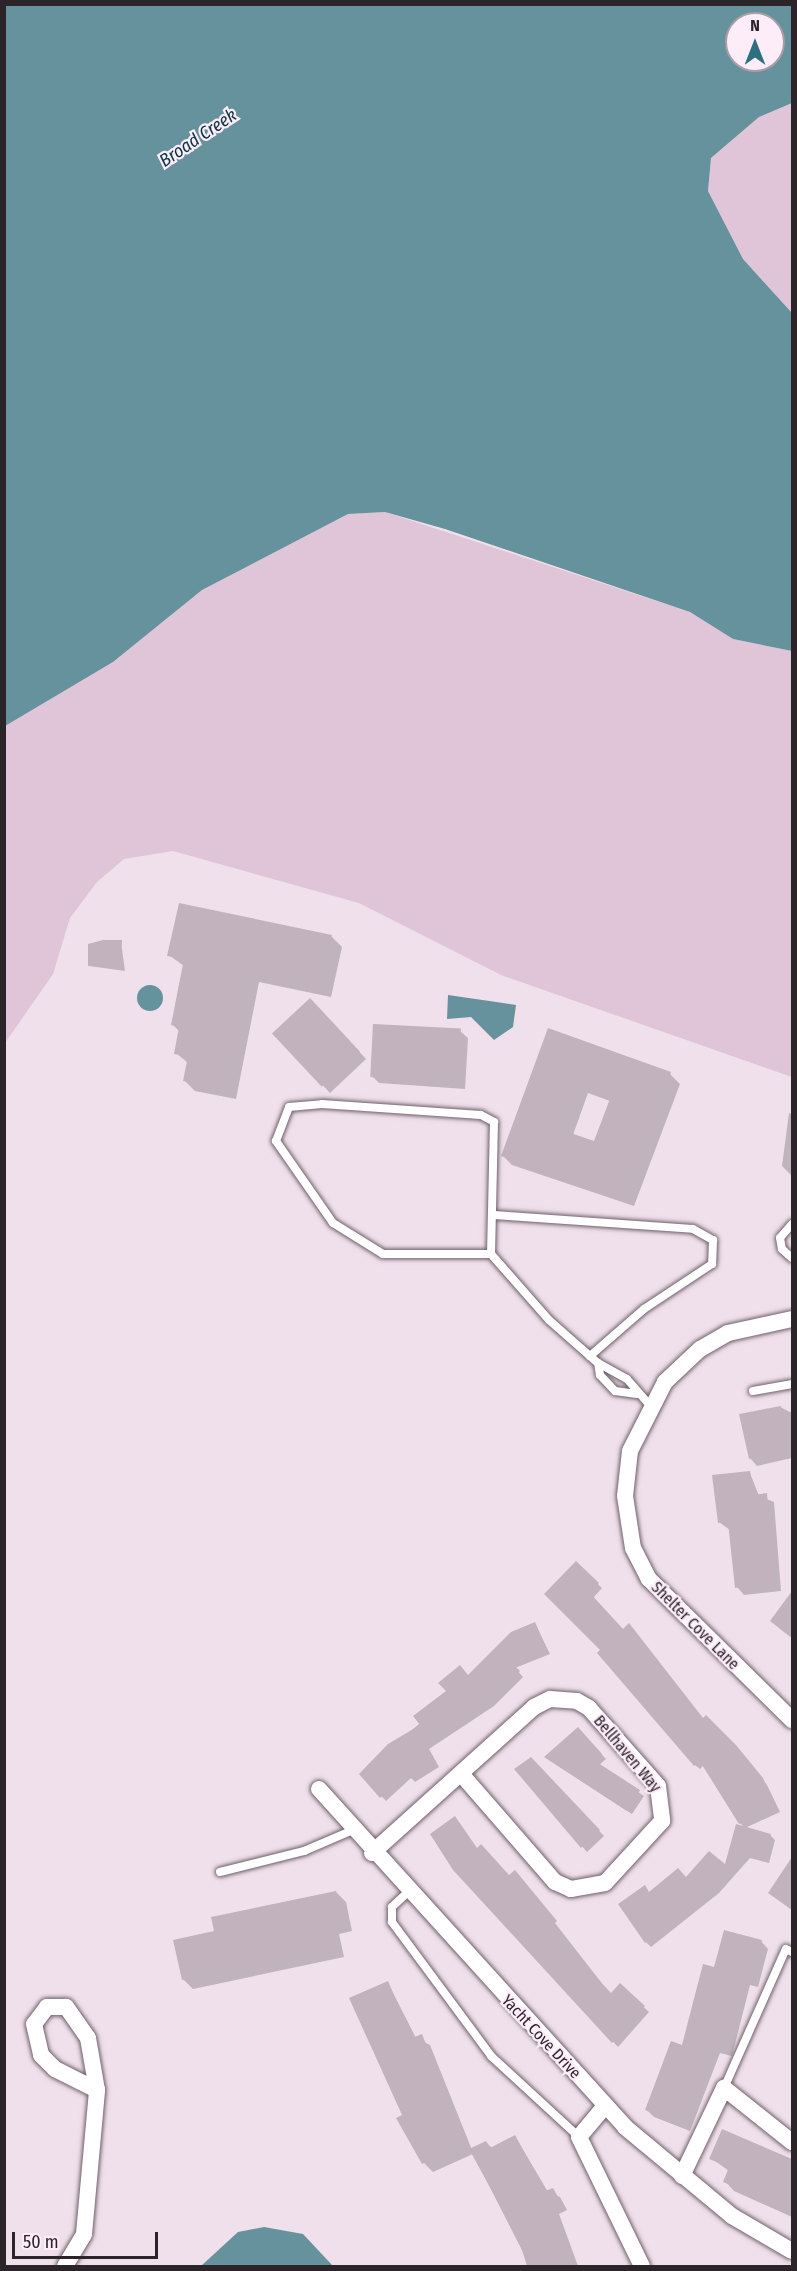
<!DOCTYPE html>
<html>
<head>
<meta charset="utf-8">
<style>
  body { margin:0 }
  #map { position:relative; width:797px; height:2271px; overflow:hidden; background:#f0e0eb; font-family:"Fira Sans Condensed",sans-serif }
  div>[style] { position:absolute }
  .green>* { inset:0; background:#e0c4d8 }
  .water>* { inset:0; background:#66929d }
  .round { border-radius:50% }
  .shadow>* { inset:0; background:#0003 }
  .building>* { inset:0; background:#c1b2bd; transform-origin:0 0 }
  .roads { filter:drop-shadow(0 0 2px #6e606a) drop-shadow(0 0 2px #6e606a) }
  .lane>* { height:8px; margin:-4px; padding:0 4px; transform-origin:4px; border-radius:4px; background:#fff }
  .street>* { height:16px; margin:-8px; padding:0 8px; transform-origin:8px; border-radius:8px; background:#fff }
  span { translate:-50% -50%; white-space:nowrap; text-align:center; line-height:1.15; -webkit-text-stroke:4.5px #fdedf9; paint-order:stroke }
  .street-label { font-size:16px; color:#2b2529 }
  .water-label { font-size:18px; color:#09353f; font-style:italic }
  .frame { position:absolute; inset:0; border:6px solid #2b2529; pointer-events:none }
  .north { position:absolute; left:725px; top:12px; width:60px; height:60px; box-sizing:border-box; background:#fdedf9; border:2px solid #a99da6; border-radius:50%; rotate:0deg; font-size:16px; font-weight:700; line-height:24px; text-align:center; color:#2b2529 }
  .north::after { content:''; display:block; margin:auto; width:21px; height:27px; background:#2c7080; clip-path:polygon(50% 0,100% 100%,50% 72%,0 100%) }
  .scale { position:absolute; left:12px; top:2232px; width:146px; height:27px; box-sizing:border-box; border:3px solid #2b2529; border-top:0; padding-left:8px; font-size:18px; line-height:21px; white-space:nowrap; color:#2b2529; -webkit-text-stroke:4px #fdedf9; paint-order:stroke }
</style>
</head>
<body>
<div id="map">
  <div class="green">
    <div style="clip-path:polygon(792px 103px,792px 313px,743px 259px,708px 191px,711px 158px,759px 117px)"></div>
    <div style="clip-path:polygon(385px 512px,690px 612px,733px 639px,792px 651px,792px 1077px,501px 975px,359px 903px,173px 851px,124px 859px,97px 882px,70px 918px,53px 974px,5px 1043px,4px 726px,113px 662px,202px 590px,348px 514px)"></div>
  </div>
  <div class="water">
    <div style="clip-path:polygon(evenodd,4px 5px,792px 5px,792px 103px,759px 117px,711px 158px,708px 191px,743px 259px,792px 313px,792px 651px,733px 639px,690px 612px,445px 529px,385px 512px,348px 514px,202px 590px,113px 662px,5px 726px,4px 5px,737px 24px,773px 24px,773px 60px,737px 60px,737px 24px)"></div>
    <div class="round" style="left:137px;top:985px;width:26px;height:26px"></div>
    <div style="clip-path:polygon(448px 995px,516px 1005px,513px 1027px,494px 1040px,471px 1017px,447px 1019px)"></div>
    <div style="clip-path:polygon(264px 2227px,303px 2234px,333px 2266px,201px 2266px,238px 2232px)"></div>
  </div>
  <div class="shadow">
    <div style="clip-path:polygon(180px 905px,332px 937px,342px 947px,331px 997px,259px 982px,236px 1099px,195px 1091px,185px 1081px,188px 1063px,176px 1053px,180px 1032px,173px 1025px,184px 966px,169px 955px)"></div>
    <div style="clip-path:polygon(121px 942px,125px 971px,89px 966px)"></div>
    <div style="clip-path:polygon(318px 1007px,366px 1059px,330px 1093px,274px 1033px)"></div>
    <div style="clip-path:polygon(evenodd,549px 1030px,670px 1074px,680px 1084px,634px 1206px,512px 1165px,502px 1155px,549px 1030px,588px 1093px,610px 1101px,595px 1143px,573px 1135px,588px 1093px)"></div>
    <div style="clip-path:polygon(460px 1031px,468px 1038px,465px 1089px,379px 1083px,372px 1076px)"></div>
    <div style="clip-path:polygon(789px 1113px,792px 1114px,792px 1176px,782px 1166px)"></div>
    <div style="clip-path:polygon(780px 1407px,792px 1413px,792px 1458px,757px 1466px,750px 1458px)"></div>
    <div style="clip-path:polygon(750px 1473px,759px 1496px,774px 1502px,781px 1591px,744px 1595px,737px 1587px,730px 1530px,719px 1522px)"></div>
    <div style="clip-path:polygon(576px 1563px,602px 1588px,593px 1598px,703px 1720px,740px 1752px,767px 1785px,780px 1812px,745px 1828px,740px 1823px,704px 1765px,700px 1769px,695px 1765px,602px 1650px)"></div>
    <div style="clip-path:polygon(791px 1596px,792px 1597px,792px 1638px,779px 1628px)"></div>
    <div style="clip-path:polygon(535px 1624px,550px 1654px,515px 1668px,523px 1677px,494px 1706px,429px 1749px,439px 1767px,415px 1782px,411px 1778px,386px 1801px,361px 1774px)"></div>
    <div style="clip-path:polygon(578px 1729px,606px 1759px,599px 1765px,644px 1796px,632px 1814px,546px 1758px)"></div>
    <div style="clip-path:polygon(531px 1759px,604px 1836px,587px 1852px,516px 1769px)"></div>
    <div style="clip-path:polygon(770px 1835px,775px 1840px,769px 1863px,750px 1858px,719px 1893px,651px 1947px,646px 1942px,650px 1893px,726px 1867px)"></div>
    <div style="clip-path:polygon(478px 1849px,509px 1877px,520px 1878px,611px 1995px,620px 1985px,649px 2012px,618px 2047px,454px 1869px)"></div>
    <div style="clip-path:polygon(792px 1860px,792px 1910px,770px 1893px)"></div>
    <div style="clip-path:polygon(336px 1892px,346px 1902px,352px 1931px,339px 1934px,344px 1957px,193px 1989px,183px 1979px,216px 1932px)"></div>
    <div style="clip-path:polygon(761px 1941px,768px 1949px,758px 1987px,750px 1985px,732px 2056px,720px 2053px,690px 2131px,654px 2117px,647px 2110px,683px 2047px,715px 1969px)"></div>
    <div style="clip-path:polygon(388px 1983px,416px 2038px,430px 2045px,472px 2150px,486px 2142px,492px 2148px,515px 2136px,548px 2192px,560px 2197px,567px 2210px,559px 2214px,578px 2266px,530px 2266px,473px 2154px,433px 2172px,424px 2163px,404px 2116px)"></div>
    <div style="clip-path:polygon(723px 2131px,792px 2161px,792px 2217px,734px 2191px,725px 2181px,729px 2171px,711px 2158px)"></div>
  </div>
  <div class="building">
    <div style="clip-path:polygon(179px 903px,332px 935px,321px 988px,249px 973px,226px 1090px,183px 1081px,188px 1056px,174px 1054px,179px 1027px,171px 1025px,184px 959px,167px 956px)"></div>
    <div style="clip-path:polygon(103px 940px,122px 940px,120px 967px,88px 966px,88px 944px)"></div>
    <div style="left:310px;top:998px;width:73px;height:52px;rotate:47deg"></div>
    <div style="left:373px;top:1024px;width:88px;height:53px;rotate:3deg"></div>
    <div style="clip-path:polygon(evenodd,548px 1028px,671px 1072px,624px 1197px,501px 1156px,548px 1028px,578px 1084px,611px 1096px,594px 1141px,562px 1130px,578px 1084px)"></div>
    <div style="clip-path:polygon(781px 1406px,782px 1414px,792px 1412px,792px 1450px,749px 1459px,739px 1414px)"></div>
    <div style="clip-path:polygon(750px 1471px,753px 1495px,767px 1493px,774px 1584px,735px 1588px,728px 1522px,718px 1523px,712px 1475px)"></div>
    <div style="clip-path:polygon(576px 1561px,599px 1583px,589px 1592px,623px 1629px,629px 1623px,703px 1718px,706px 1715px,736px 1745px,763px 1778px,776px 1807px,739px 1824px,699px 1760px,694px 1766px,597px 1653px,600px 1650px,544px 1594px)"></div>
    <div style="clip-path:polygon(792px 1591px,792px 1638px,770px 1621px)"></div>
    <div style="clip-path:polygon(535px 1622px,547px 1649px,512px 1663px,520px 1671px,490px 1701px,425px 1744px,436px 1762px,409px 1778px,406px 1774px,380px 1798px,359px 1774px,388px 1744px,420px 1725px,413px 1716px,446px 1691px,438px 1683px,460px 1665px,468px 1675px,511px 1632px)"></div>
    <div style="clip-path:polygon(578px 1727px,602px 1754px,595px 1761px,640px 1790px,627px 1811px,544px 1757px)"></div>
    <div style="clip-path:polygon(531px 1757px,600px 1830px,581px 1848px,514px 1769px)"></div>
    <div style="clip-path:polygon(455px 1816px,477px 1848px,481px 1844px,509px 1875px,515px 1870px,557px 1921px,553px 1925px,576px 1956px,611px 1993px,620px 1983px,645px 2006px,612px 2043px,453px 1870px,430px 1834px)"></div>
    <div style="clip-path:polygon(736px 1824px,771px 1834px,764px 1860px,745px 1854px,715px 1888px,645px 1943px,618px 1904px,645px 1885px,649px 1892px,678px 1868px,686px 1877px,709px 1851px,725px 1864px)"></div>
    <div style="clip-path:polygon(792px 1857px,792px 1910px,768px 1893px)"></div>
    <div style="clip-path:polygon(336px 1891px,343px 1921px,330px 1924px,335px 1947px,182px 1980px,173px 1940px,214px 1931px,211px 1917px)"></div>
    <div style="clip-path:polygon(724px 1930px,762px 1940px,751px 1981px,743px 1979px,724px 2049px,713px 2046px,683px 2125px,645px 2110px,671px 2041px,682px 2045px,703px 1964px,714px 1967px)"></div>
    <div style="clip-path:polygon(388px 1981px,412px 2038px,422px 2034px,465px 2145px,422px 2164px,396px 2118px,402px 2115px,349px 1998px)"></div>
    <div style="clip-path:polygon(722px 2129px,792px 2159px,792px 2211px,723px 2182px,729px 2167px,709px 2159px)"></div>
    <div style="clip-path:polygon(515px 2135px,545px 2191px,553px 2188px,561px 2202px,552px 2207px,574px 2266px,527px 2266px,519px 2240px,469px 2149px,486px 2141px,490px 2148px)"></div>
  </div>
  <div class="roads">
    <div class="lane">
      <div style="left:494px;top:1215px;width:199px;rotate:4deg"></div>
      <div style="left:693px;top:1229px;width:23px;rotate:29deg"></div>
      <div style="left:713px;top:1240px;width:24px;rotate:92deg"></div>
      <div style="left:712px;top:1264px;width:82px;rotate:146.5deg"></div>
      <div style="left:644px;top:1309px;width:72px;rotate:139deg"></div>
      <div style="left:792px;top:1224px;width:18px;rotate:131deg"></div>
      <div style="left:780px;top:1238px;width:11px;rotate:80deg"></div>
      <div style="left:782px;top:1249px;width:13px;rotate:42deg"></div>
      <div style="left:491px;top:1254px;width:108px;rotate:180deg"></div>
      <div style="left:383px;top:1254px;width:59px;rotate:-148.2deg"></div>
      <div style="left:333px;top:1223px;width:100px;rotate:-124.8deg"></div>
      <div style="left:276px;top:1141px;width:36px;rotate:-69deg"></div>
      <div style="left:289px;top:1107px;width:33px;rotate:-5deg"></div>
      <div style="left:322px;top:1104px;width:159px;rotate:4deg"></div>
      <div style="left:481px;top:1115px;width:15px;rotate:28deg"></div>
      <div style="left:494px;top:1122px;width:132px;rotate:91.3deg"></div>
      <div style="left:491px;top:1254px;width:88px;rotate:48.7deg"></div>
      <div style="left:549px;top:1320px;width:65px;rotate:41.3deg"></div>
      <div style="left:753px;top:1391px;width:40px;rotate:-10deg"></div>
      <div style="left:637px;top:1394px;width:22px;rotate:-172deg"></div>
      <div style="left:615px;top:1391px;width:22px;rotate:-133deg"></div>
      <div style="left:600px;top:1375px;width:12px;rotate:-99deg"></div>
      <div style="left:598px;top:1363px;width:33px;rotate:29deg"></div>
      <div style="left:627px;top:1379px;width:35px;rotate:49deg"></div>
      <div style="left:220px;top:1872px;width:87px;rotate:-14deg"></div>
      <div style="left:304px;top:1851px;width:53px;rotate:-23.2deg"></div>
      <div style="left:408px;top:1892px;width:22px;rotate:137deg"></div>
      <div style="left:392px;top:1907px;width:15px;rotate:90deg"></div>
      <div style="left:392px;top:1922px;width:167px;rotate:53.5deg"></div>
      <div style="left:491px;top:2056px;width:120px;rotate:42.6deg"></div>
      <div style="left:724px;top:2088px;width:152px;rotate:-66deg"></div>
      <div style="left:786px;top:1949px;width:7px;rotate:27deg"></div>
    </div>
    <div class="street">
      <div style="left:792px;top:1319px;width:66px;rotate:167.7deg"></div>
      <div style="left:728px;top:1333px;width:32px;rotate:150deg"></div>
      <div style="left:700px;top:1349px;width:48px;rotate:136.7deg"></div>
      <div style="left:665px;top:1382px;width:77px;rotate:116.9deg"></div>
      <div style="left:630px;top:1451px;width:45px;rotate:96.3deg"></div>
      <div style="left:625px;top:1496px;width:53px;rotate:81.3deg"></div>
      <div style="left:633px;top:1548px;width:35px;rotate:63deg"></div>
      <div style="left:649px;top:1579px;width:201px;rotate:44.6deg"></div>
      <div style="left:319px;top:1789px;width:456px;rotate:47.8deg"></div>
      <div style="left:625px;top:2127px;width:139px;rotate:39.8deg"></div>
      <div style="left:732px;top:2216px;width:69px;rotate:30.3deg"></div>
      <div style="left:372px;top:1853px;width:218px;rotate:-42deg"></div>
      <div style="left:534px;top:1707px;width:18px;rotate:-27deg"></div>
      <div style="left:550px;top:1699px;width:27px;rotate:4deg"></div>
      <div style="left:577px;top:1701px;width:14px;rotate:30deg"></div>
      <div style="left:589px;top:1708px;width:104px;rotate:48.5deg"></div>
      <div style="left:658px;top:1786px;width:35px;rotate:83deg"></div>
      <div style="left:662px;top:1821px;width:84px;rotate:132.6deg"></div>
      <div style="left:605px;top:1883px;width:35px;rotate:170deg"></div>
      <div style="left:571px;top:1889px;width:17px;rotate:-156deg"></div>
      <div style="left:555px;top:1882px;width:143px;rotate:-131deg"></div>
      <div style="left:605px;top:2106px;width:40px;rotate:130deg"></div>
      <div style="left:579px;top:2137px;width:144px;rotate:64deg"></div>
      <div style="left:682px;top:2176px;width:98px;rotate:-64.5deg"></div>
      <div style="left:724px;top:2088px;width:87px;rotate:38.5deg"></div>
      <div style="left:65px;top:2266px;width:37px;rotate:-59deg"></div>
      <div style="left:84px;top:2234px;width:145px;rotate:-84.8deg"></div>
      <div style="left:97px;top:2090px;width:53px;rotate:-99.8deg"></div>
      <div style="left:88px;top:2038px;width:38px;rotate:-125deg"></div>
      <div style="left:66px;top:2007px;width:19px;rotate:180deg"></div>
      <div style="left:47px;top:2007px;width:21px;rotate:127deg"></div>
      <div style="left:34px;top:2024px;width:32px;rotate:77deg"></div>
      <div style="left:41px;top:2055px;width:20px;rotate:45deg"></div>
      <div style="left:55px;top:2069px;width:47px;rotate:26.6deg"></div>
    </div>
  </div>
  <div class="street-label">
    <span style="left:695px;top:1626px;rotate:45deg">Shelter Cove Lane</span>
    <span style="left:627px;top:1754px;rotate:50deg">Bellhaven Way</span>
    <span style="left:541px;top:2037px;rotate:47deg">Yacht Cove Drive</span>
  </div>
  <div class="water-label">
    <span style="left:198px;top:138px;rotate:-34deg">Broad Creek</span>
  </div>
  <div class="frame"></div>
  <div class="north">N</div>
  <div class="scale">50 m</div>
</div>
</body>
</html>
